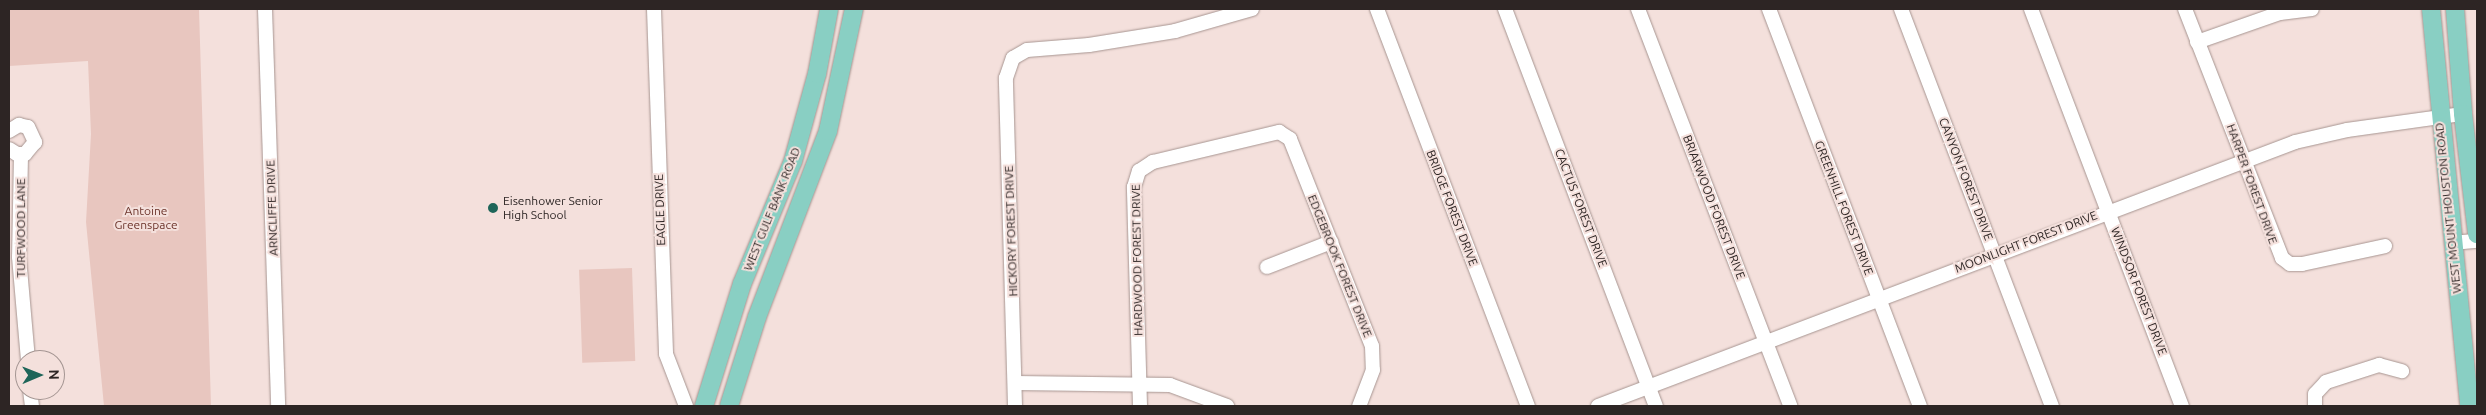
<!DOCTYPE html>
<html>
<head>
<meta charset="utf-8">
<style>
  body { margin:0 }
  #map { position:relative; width:2486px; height:415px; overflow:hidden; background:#f4e0dc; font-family:Ubuntu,sans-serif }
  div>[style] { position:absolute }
  .green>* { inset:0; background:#e8c6bf; transform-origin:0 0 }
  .roads { filter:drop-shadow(0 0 1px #a79591) drop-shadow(0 0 1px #a79591) }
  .minor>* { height:14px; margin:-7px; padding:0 7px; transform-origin:7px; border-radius:7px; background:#fff }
  .major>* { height:18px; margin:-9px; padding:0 9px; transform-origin:9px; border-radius:9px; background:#89cfc3 }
  .dots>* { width:14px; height:14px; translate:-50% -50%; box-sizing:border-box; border:2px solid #f4e0dc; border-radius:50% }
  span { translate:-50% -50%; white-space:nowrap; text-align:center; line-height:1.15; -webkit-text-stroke:4px #f4e0dc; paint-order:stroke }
  .street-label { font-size:12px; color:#2d2524 }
  .poi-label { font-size:12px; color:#2d2524 }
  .left { translate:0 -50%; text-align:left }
  .park-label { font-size:12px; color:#6d352c }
  .frame { position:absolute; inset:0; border:10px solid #2d2524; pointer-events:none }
  .north { position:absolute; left:15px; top:350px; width:50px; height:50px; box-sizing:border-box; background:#f4e0dc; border:1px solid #a49592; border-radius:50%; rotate:89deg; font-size:14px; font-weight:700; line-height:20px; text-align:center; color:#2d2524 }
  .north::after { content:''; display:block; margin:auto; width:18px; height:22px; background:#1e6559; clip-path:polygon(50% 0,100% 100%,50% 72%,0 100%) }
</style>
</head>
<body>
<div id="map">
  <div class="green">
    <div style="clip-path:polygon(9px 9px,199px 9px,211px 406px,104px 406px,86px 222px,91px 134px,88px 61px,9px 66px)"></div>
    <div style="left:632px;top:268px;width:93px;height:53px;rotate:88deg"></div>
  </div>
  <div class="roads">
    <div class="minor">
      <div style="left:265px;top:9px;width:397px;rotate:88.1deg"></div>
      <div style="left:654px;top:9px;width:345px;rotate:88deg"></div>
      <div style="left:666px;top:354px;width:56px;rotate:69deg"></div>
      <div style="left:1377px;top:9px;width:425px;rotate:69.2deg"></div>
      <div style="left:1505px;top:9px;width:425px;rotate:69.2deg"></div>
      <div style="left:1638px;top:9px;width:425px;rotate:69deg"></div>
      <div style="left:1769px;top:9px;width:425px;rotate:69.2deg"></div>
      <div style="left:1901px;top:9px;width:425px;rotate:69.2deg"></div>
      <div style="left:2031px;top:9px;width:425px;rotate:69.2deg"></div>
      <div style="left:2185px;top:9px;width:267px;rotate:68.7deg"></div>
      <div style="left:2282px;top:258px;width:10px;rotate:37deg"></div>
      <div style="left:2290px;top:264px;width:12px"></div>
      <div style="left:2302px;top:264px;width:85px;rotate:-12.2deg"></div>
      <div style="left:2197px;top:42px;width:88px;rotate:-19.3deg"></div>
      <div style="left:2280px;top:13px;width:32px;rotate:-7deg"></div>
      <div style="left:9px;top:131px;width:12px;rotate:-31deg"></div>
      <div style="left:19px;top:125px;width:9px;rotate:13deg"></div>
      <div style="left:28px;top:127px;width:17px;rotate:65deg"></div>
      <div style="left:35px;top:142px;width:16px;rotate:130deg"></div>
      <div style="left:25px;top:154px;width:8px;rotate:180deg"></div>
      <div style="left:17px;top:154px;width:9px;rotate:-148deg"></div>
      <div style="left:21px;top:155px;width:102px;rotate:91.1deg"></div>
      <div style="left:19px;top:257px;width:103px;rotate:85deg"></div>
      <div style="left:2452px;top:243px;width:25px;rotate:-5deg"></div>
      <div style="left:1267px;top:267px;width:69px;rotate:-21.3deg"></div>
      <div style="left:1015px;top:383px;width:155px;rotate:0.7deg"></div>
      <div style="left:1170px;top:385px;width:61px;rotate:20.2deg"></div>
      <div style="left:30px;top:390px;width:16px;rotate:83deg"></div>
      <div style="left:1015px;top:406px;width:328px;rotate:-91.6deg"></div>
      <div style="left:1006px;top:78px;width:21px;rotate:-71deg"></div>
      <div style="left:1013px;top:58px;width:16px;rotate:-30deg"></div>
      <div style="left:1027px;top:50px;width:62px;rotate:-4.6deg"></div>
      <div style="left:1089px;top:45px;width:87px;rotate:-9.2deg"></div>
      <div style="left:1175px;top:31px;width:80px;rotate:-15.9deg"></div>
      <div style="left:1140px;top:406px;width:219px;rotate:-91.6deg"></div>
      <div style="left:1134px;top:187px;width:17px;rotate:-73deg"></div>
      <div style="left:1139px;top:171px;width:17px;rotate:-33deg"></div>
      <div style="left:1153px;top:162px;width:130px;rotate:-13.4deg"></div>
      <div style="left:1279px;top:132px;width:13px;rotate:32deg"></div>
      <div style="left:1290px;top:139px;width:223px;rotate:68.4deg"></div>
      <div style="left:1372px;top:346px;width:24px;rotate:88deg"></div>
      <div style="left:1373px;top:370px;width:39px;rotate:111deg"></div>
      <div style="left:1598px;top:406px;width:745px;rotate:-20.74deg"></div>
      <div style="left:2295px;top:142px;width:53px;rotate:-13deg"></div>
      <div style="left:2347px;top:130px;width:117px;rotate:-7.9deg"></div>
      <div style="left:2315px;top:406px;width:12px;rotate:-90deg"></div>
      <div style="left:2315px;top:394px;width:16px;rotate:-47deg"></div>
      <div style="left:2326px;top:382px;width:56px;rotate:-17.8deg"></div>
      <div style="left:2379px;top:365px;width:24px;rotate:15deg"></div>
    </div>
    <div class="major">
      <div style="left:2431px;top:9px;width:399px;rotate:84.5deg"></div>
      <div style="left:2455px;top:9px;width:105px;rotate:85.6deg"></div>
      <div style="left:2463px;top:114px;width:121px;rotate:83.3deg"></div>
      <div style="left:704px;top:406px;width:128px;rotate:-72.7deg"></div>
      <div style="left:742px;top:284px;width:133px;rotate:-67.5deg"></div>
      <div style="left:793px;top:161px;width:90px;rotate:-74.6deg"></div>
      <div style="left:817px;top:74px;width:66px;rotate:-79.5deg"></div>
      <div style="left:729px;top:406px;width:93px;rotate:-72.5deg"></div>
      <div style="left:757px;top:317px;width:199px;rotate:-69.1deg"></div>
      <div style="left:828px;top:131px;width:125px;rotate:-78deg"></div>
    </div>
  </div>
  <div class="dots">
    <div style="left:493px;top:208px;background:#1e6559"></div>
  </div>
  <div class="street-label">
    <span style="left:1966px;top:179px;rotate:69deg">CANYON FOREST DRIVE</span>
    <span style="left:2252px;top:184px;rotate:70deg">HARPER FOREST DRIVE</span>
    <span style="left:1714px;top:207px;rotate:69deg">BRIARWOOD FOREST DRIVE</span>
    <span style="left:272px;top:208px;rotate:-92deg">ARNCLIFFE DRIVE</span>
    <span style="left:1452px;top:208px;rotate:69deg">BRIDGE FOREST DRIVE</span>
    <span style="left:1581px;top:208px;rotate:69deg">CACTUS FOREST DRIVE</span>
    <span style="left:1844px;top:208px;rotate:69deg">GREENHILL FOREST DRIVE</span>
    <span style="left:2448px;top:208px;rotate:-96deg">WEST MOUNT HOUSTON ROAD</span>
    <span style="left:772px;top:209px;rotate:-68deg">WEST GULF BANK ROAD</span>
    <span style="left:660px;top:210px;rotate:-92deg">EAGLE DRIVE</span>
    <span style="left:21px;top:228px;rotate:-90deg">TURFWOOD LANE</span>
    <span style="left:1011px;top:231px;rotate:-92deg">HICKORY FOREST DRIVE</span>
    <span style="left:2026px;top:242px;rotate:-21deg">MOONLIGHT FOREST DRIVE</span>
    <span style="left:1137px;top:260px;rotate:-91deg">HARDWOOD FOREST DRIVE</span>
    <span style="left:1340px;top:266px;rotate:68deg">EDGEBROOK FOREST DRIVE</span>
    <span style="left:2139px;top:291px;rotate:69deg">WINDSOR FOREST DRIVE</span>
  </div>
  <div class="poi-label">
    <span class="left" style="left:503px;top:208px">Eisenhower Senior<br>High School</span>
  </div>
  <div class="park-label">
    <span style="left:146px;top:218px">Antoine<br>Greenspace</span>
  </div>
  <div class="frame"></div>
  <div class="north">N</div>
</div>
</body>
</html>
